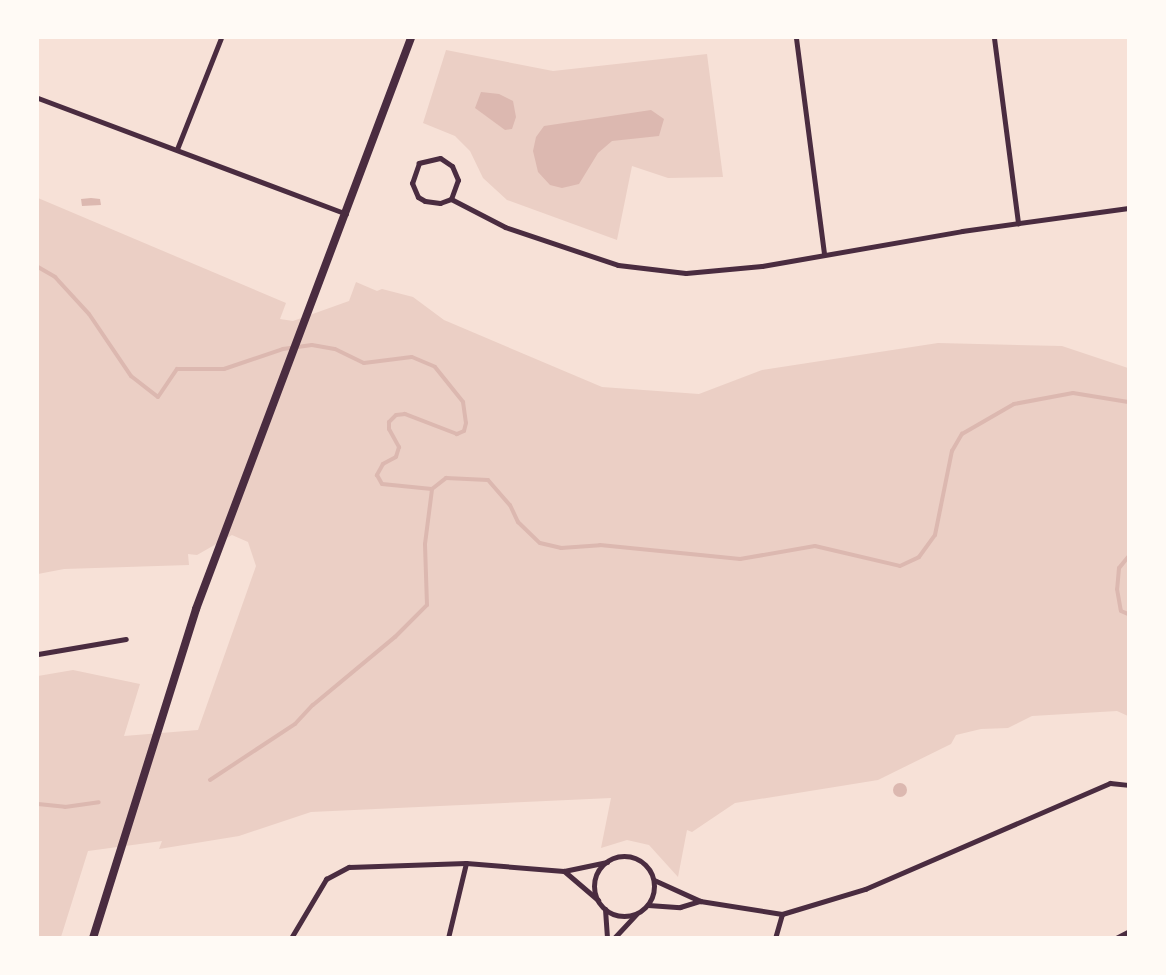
<!DOCTYPE html>
<html>
<head>
<meta charset="utf-8">
<style>
  body { margin:0 }
  #map { position:relative; width:1166px; height:975px; overflow:hidden; background:#f7e1d7; font-family:Cabin,sans-serif }
  div>[style] { position:absolute }
  .green>* { inset:0; background:#ebcfc5 }
  .water>* { inset:0; background:#dcb8b0 }
  .round { border-radius:50% }
  .stream>* { height:4px; margin:-2px; padding:0 2px; transform-origin:2px; border-radius:2px; background:#dcb8b0 }
  .minor>* { height:5px; margin:-2.5px; padding:0 2.5px; transform-origin:2.5px; border-radius:2.5px; background:#4a2c40 }
  .minor>.ring { margin:-2.5px; padding:0; box-sizing:content-box; background:none; border:5px solid #4a2c40; border-radius:50% }
  .tertiary>* { height:8px; margin:-4px; padding:0 4px; transform-origin:4px; border-radius:4px; background:#4a2c40 }
  span { translate:-50% -50%; white-space:nowrap; text-align:center; line-height:1.15; -webkit-text-stroke:4px #fffaf5; paint-order:stroke }
  .frame { position:absolute; inset:0; border:39px solid #fffaf5; pointer-events:none }
</style>
</head>
<body>
<div id="map">
  <div class="green">
    <div style="clip-path:polygon(446px 50px,553px 71px,707px 54px,723px 177px,668px 178px,632px 166px,617px 240px,507px 200px,483px 178px,470px 151px,455px 136px,423px 123px)"></div>
    <div style="clip-path:polygon(38px 198px,286px 303px,280px 319px,293px 321px,349px 301px,356px 282px,377px 291px,382px 289px,413px 297px,444px 320px,602px 387px,699px 394px,762px 370px,938px 343px,1062px 346px,1128px 368px,1128px 716px,1117px 711px,1032px 716px,1008px 728px,981px 729px,956px 735px,951px 744px,878px 780px,735px 803px,692px 832px,687px 830px,678px 877px,649px 845px,627px 840px,601px 848px,611px 798px,311px 812px,239px 836px,159px 849px,162px 841px,88px 851px,61px 937px,38px 937px,38px 676px,73px 670px,140px 684px,124px 736px,198px 730px,256px 566px,248px 542px,232px 535px,197px 555px,188px 554px,189px 565px,64px 569px,38px 574px)"></div>
  </div>
  <div class="water">
    <div style="clip-path:polygon(481px 92px,499px 94px,513px 101px,516px 117px,512px 129px,505px 130px,475px 108px)"></div>
    <div style="clip-path:polygon(651px 110px,664px 119px,659px 136px,612px 141px,598px 153px,579px 184px,562px 188px,550px 185px,538px 172px,533px 151px,536px 137px,544px 126px)"></div>
    <div style="clip-path:polygon(91px 198px,100px 199px,101px 205px,82px 206px,81px 199px)"></div>
    <div class="round" style="left:893px;top:783px;width:14px;height:14px"></div>
  </div>
  <div class="stream">
    <div style="left:38px;top:267px;width:20px;rotate:30deg"></div>
    <div style="left:55px;top:277px;width:50px;rotate:47.4deg"></div>
    <div style="left:89px;top:314px;width:75px;rotate:55.9deg"></div>
    <div style="left:131px;top:376px;width:34px;rotate:38deg"></div>
    <div style="left:158px;top:397px;width:34px;rotate:-56deg"></div>
    <div style="left:177px;top:369px;width:47px"></div>
    <div style="left:224px;top:369px;width:62px;rotate:-18.7deg"></div>
    <div style="left:283px;top:349px;width:29px;rotate:-8deg"></div>
    <div style="left:312px;top:345px;width:23px;rotate:10deg"></div>
    <div style="left:335px;top:349px;width:32px;rotate:26deg"></div>
    <div style="left:364px;top:363px;width:48px;rotate:-7.1deg"></div>
    <div style="left:412px;top:357px;width:25px;rotate:23deg"></div>
    <div style="left:435px;top:367px;width:45px;rotate:51.3deg"></div>
    <div style="left:463px;top:402px;width:21px;rotate:82deg"></div>
    <div style="left:466px;top:423px;width:8px;rotate:104deg"></div>
    <div style="left:464px;top:431px;width:8px;rotate:157deg"></div>
    <div style="left:457px;top:434px;width:56px;rotate:-159deg"></div>
    <div style="left:405px;top:414px;width:9px;rotate:174deg"></div>
    <div style="left:396px;top:415px;width:10px;rotate:135deg"></div>
    <div style="left:389px;top:422px;width:7px;rotate:90deg"></div>
    <div style="left:389px;top:429px;width:21px;rotate:61deg"></div>
    <div style="left:399px;top:447px;width:10px;rotate:107deg"></div>
    <div style="left:396px;top:457px;width:15px;rotate:152deg"></div>
    <div style="left:383px;top:464px;width:13px;rotate:119deg"></div>
    <div style="left:377px;top:475px;width:10px;rotate:61deg"></div>
    <div style="left:382px;top:484px;width:50px;rotate:5.7deg"></div>
    <div style="left:432px;top:489px;width:18px;rotate:-38deg"></div>
    <div style="left:446px;top:478px;width:42px;rotate:2.7deg"></div>
    <div style="left:488px;top:480px;width:33px;rotate:49deg"></div>
    <div style="left:510px;top:505px;width:19px;rotate:65deg"></div>
    <div style="left:518px;top:522px;width:30px;rotate:44deg"></div>
    <div style="left:540px;top:543px;width:22px;rotate:13deg"></div>
    <div style="left:561px;top:548px;width:39px;rotate:-4deg"></div>
    <div style="left:600px;top:545px;width:141px;rotate:5.7deg"></div>
    <div style="left:740px;top:559px;width:76px;rotate:-9.8deg"></div>
    <div style="left:815px;top:546px;width:87px;rotate:13.2deg"></div>
    <div style="left:900px;top:566px;width:21px;rotate:-25deg"></div>
    <div style="left:919px;top:557px;width:27px;rotate:-54deg"></div>
    <div style="left:935px;top:535px;width:86px;rotate:-78.6deg"></div>
    <div style="left:952px;top:451px;width:20px;rotate:-60deg"></div>
    <div style="left:962px;top:434px;width:60px;rotate:-30deg"></div>
    <div style="left:1014px;top:404px;width:60px;rotate:-10.6deg"></div>
    <div style="left:1073px;top:393px;width:56px;rotate:9.3deg"></div>
    <div style="left:1128px;top:557px;width:14px;rotate:129deg"></div>
    <div style="left:1119px;top:568px;width:21px;rotate:95deg"></div>
    <div style="left:1117px;top:589px;width:22px;rotate:80deg"></div>
    <div style="left:1121px;top:611px;width:8px;rotate:23deg"></div>
    <div style="left:210px;top:780px;width:102px;rotate:-33.4deg"></div>
    <div style="left:295px;top:724px;width:26px;rotate:-47deg"></div>
    <div style="left:313px;top:705px;width:107px;rotate:-39.7deg"></div>
    <div style="left:395px;top:637px;width:45px;rotate:-45deg"></div>
    <div style="left:427px;top:605px;width:61px;rotate:-91.9deg"></div>
    <div style="left:425px;top:544px;width:55px;rotate:-82.7deg"></div>
    <div style="left:38px;top:804px;width:27px;rotate:6deg"></div>
    <div style="left:65px;top:807px;width:34px;rotate:-8deg"></div>
  </div>
  <div class="minor">
    <div style="left:796px;top:38px;width:218px;rotate:82.6deg"></div>
    <div style="left:994px;top:38px;width:187px;rotate:82.6deg"></div>
    <div style="left:38px;top:98px;width:329px;rotate:20.6deg"></div>
    <div style="left:177px;top:149px;width:119px;rotate:-68.4deg"></div>
    <div style="left:451px;top:199px;width:20px;rotate:-70deg"></div>
    <div style="left:458px;top:180px;width:15px;rotate:-113deg"></div>
    <div style="left:452px;top:166px;width:14px;rotate:-146deg"></div>
    <div style="left:440px;top:158px;width:22px;rotate:167deg"></div>
    <div style="left:419px;top:163px;width:21px;rotate:109deg"></div>
    <div style="left:412px;top:183px;width:15px;rotate:67deg"></div>
    <div style="left:418px;top:197px;width:8px;rotate:30deg"></div>
    <div style="left:425px;top:201px;width:15px;rotate:8deg"></div>
    <div style="left:440px;top:203px;width:12px;rotate:-20deg"></div>
    <div style="left:451px;top:199px;width:61px;rotate:27.4deg"></div>
    <div style="left:505px;top:227px;width:119px;rotate:18.6deg"></div>
    <div style="left:618px;top:265px;width:68px;rotate:6.7deg"></div>
    <div style="left:686px;top:273px;width:76px;rotate:-5.3deg"></div>
    <div style="left:762px;top:266px;width:203px;rotate:-9.9deg"></div>
    <div style="left:962px;top:231px;width:168px;rotate:-7.9deg"></div>
    <div style="left:38px;top:654px;width:89px;rotate:-9.7deg"></div>
    <div class="ring" style="left:594px;top:856px;width:55px;height:55px"></div>
    <div style="left:564px;top:871px;width:45px;rotate:40.5deg"></div>
    <div style="left:654px;top:880px;width:51px;rotate:24.5deg"></div>
    <div style="left:700px;top:901px;width:83px;rotate:9deg"></div>
    <div style="left:782px;top:914px;width:25px;rotate:106deg"></div>
    <div style="left:648px;top:905px;width:32px;rotate:4deg"></div>
    <div style="left:680px;top:907px;width:21px;rotate:-17deg"></div>
    <div style="left:605px;top:909px;width:29px;rotate:86deg"></div>
    <div style="left:782px;top:914px;width:87px;rotate:-16.8deg"></div>
    <div style="left:865px;top:889px;width:267px;rotate:-23.4deg"></div>
    <div style="left:1110px;top:783px;width:18px;rotate:6deg"></div>
    <div style="left:291px;top:938px;width:69px;rotate:-59.3deg"></div>
    <div style="left:326px;top:879px;width:26px;rotate:-28deg"></div>
    <div style="left:349px;top:867px;width:117px;rotate:-2deg"></div>
    <div style="left:466px;top:863px;width:98px;rotate:4.7deg"></div>
    <div style="left:564px;top:871px;width:44px;rotate:-11.8deg"></div>
    <div style="left:448px;top:938px;width:77px;rotate:-76.5deg"></div>
    <div style="left:614px;top:938px;width:33px;rotate:-47deg"></div>
    <div style="left:1116px;top:938px;width:13px;rotate:-27deg"></div>
  </div>
  <div class="tertiary">
    <div style="left:93px;top:938px;width:345px;rotate:-72.6deg"></div>
    <div style="left:196px;top:609px;width:610px;rotate:-69.37deg"></div>
  </div>
  <div class="frame"></div>
</div>
</body>
</html>
